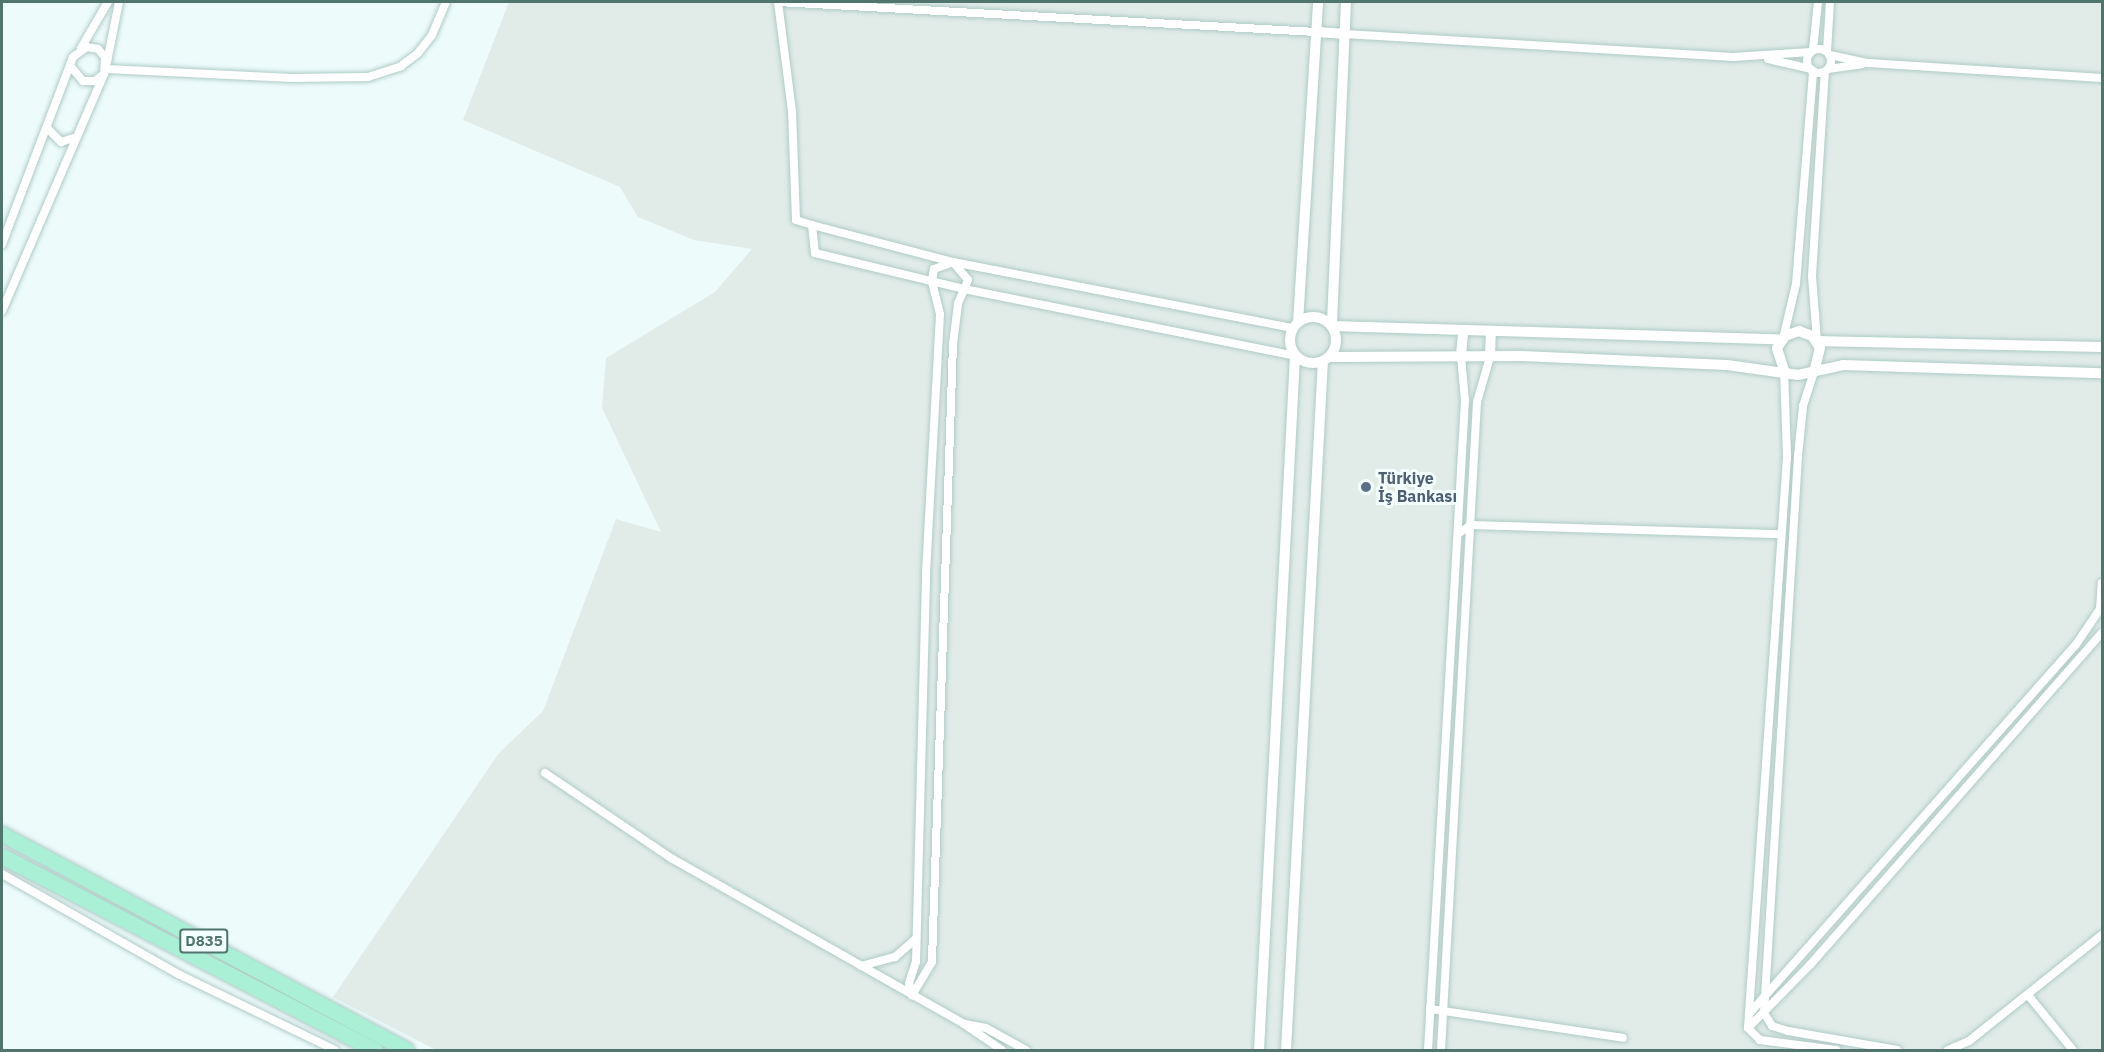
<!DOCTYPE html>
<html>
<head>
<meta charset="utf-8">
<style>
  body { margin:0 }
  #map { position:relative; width:2104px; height:1052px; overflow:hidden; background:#edfbfb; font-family:"IBM Plex Sans",sans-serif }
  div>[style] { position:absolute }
  .industrial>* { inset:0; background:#e1ece9 }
  .roads { filter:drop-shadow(0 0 2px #b0cbc6) drop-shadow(0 0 2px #b0cbc6) }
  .street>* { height:8px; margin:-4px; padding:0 4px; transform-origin:4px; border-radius:4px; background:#fff }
  .street>.ring { margin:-4px; padding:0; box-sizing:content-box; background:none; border:8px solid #fff; border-radius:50% }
  .secondary>* { height:10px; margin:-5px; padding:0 5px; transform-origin:5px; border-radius:5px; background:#fff }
  .secondary>.ring { margin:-5px; padding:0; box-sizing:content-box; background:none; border:10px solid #fff; border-radius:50% }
  .highway>* { height:15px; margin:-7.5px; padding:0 7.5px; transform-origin:7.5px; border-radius:7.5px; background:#a9f0d7 }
  .dots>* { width:16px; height:16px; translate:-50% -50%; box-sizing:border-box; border:3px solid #f3fefe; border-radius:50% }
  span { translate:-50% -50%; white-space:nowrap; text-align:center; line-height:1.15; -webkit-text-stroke:6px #f3fefe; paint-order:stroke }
  .shield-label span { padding:2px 4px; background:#f3fefe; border:2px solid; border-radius:4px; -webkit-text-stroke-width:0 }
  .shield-label { font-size:15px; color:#50756c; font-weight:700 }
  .service-label { font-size:16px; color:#4e5e75; font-weight:700 }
  .left { translate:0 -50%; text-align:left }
  .frame { position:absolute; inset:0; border:3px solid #50756c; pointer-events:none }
</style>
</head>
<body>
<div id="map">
  <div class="industrial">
    <div style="clip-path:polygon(509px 2px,2102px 2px,2102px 1050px,436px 1050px,333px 997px,499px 753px,543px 711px,616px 519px,661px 532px,602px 408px,606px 358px,715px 292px,752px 249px,694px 240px,638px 217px,620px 187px,463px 120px)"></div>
  </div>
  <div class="roads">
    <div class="street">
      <div style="left:778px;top:2px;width:110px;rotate:82.7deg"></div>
      <div style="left:792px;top:111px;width:109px;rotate:87.9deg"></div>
      <div style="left:796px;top:220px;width:17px;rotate:17deg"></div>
      <div style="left:812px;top:225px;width:28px;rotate:84deg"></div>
      <div style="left:815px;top:253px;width:153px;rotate:13.6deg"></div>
      <div style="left:964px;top:289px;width:338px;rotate:11.4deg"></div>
      <div style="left:778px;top:2px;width:540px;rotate:3.19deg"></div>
      <div style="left:1345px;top:34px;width:389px;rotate:3.4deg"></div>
      <div style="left:1733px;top:57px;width:78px;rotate:-3.7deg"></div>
      <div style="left:81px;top:48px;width:53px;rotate:-59.6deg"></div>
      <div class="ring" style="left:1807px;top:49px;width:16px;height:16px"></div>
      <div style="left:1813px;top:50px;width:48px;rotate:-84.1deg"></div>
      <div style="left:1827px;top:51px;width:49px;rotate:-86.5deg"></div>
      <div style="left:1830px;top:55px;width:40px;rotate:12deg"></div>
      <div style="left:1869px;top:63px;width:233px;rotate:3.7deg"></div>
      <div style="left:1768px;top:59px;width:44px;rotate:13.1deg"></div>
      <div style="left:107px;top:62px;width:61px;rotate:-78.7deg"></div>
      <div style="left:106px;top:69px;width:186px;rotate:2.8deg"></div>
      <div style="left:292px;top:78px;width:76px;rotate:-0.8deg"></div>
      <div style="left:368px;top:77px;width:35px;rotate:-18deg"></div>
      <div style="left:401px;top:66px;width:21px;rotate:-37deg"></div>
      <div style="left:418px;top:53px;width:23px;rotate:-52deg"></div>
      <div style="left:432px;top:35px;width:36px;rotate:-67deg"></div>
      <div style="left:1828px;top:69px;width:34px;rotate:-8deg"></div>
      <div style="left:47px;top:128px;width:20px;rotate:45deg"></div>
      <div style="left:61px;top:142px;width:13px;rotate:-18deg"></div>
      <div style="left:812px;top:225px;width:146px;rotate:14.7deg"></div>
      <div style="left:953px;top:262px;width:345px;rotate:11deg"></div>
      <div style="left:2px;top:244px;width:200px;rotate:-69.2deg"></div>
      <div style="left:73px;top:57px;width:17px;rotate:-36deg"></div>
      <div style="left:87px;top:47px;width:11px;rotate:10deg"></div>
      <div style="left:98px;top:49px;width:11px;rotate:49deg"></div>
      <div style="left:105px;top:57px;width:17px;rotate:93deg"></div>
      <div style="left:104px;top:74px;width:11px;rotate:142deg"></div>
      <div style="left:95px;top:81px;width:12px;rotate:180deg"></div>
      <div style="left:83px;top:81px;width:17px;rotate:-130deg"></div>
      <div style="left:953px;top:262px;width:23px;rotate:50deg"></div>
      <div style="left:968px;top:280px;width:26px;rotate:113deg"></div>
      <div style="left:958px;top:304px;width:40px;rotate:97.1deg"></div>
      <div style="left:953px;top:344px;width:618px;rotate:91.95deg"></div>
      <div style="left:932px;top:962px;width:39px;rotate:121deg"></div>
      <div style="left:912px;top:995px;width:12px;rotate:-104deg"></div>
      <div style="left:909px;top:983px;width:22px;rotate:-72deg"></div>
      <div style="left:916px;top:962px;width:389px;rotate:-88.5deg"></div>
      <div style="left:926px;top:573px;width:259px;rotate:-86.9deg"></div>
      <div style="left:940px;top:314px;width:34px;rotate:-104deg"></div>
      <div style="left:932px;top:281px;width:12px;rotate:-81deg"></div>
      <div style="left:934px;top:269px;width:20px;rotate:-20deg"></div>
      <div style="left:2px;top:311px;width:256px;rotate:-66.7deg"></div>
      <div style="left:1783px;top:339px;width:57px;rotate:-76.7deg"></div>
      <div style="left:1796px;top:284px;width:214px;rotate:-85.4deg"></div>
      <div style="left:1817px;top:341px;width:65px;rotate:-94.4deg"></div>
      <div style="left:1812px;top:276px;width:205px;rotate:-86.4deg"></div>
      <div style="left:1815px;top:369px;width:39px;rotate:108deg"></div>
      <div style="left:1803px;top:406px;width:50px;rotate:95.7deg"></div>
      <div style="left:1798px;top:456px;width:558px;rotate:93.49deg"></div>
      <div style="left:1764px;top:1013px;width:15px;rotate:58deg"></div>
      <div style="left:1772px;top:1026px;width:17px;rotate:17deg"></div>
      <div style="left:1788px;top:1031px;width:111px;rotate:9.9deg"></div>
      <div style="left:1784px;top:370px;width:87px;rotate:88deg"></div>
      <div style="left:1787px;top:457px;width:572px;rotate:93.91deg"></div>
      <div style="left:1748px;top:1028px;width:17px;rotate:45deg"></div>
      <div style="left:1760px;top:1040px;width:77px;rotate:7.5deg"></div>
      <div style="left:1458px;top:534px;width:16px;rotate:-35deg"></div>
      <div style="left:1471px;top:525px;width:310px;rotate:1.7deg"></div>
      <div style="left:545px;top:773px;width:152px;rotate:34deg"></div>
      <div style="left:671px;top:858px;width:337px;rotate:29.5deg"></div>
      <div style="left:964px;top:1024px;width:46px;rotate:34.4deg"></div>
      <div style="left:2px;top:874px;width:202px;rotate:29.6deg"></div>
      <div style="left:178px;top:974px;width:174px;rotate:25.8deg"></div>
      <div style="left:861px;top:966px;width:35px;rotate:-15deg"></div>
      <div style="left:895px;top:957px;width:28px;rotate:-41deg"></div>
      <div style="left:2028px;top:995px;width:71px;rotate:50.7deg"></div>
      <div style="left:1430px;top:1009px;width:195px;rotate:8.5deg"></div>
      <div style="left:1749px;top:1014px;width:492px;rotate:-48.5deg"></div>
      <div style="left:2075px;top:646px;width:45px;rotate:-56deg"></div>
      <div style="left:2100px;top:609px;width:26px;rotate:-86deg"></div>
      <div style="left:965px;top:1024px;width:21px;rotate:11deg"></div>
      <div style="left:986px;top:1028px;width:46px;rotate:28.8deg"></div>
      <div style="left:1748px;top:1028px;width:88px;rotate:-45.5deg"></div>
      <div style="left:1810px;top:965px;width:442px;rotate:-48.7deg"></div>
      <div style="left:1428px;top:1050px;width:650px;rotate:-86.74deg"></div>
      <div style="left:1465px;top:401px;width:45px;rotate:-95.1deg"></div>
      <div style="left:1441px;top:1050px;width:649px;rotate:-86.82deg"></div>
      <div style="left:1477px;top:402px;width:47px;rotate:-73.9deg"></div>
      <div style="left:1948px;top:1050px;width:23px;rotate:-23deg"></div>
      <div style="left:1969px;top:1041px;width:170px;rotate:-38.6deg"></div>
    </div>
    <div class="secondary">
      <div style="left:1346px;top:2px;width:324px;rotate:92.5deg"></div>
      <div style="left:1332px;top:326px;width:451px;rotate:1.7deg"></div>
      <div style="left:1317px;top:32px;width:28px;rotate:4deg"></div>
      <div class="ring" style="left:1290px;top:317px;width:36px;height:36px"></div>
      <div style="left:1298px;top:322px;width:321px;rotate:-86.4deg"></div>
      <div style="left:1817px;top:341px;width:285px;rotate:1.2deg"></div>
      <div style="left:1461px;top:356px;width:25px;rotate:-85deg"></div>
      <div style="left:1330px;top:357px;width:192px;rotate:-0.3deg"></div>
      <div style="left:1522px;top:356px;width:205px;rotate:2.5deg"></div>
      <div style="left:1727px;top:365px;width:72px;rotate:8deg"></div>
      <div style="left:1798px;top:375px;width:46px;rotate:-12.5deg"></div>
      <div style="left:1843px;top:365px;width:259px;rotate:1.8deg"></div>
      <div style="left:1490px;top:357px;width:26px;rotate:-88deg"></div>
      <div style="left:1784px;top:370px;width:23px;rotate:-108deg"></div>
      <div style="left:1777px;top:348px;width:14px;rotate:-56deg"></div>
      <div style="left:1785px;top:336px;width:15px;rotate:-20deg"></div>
      <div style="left:1799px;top:331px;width:14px;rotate:21deg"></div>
      <div style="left:1812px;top:336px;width:14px;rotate:56deg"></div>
      <div style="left:1820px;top:348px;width:21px;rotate:104deg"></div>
      <div style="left:1259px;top:1050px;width:695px;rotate:-87.03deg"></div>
      <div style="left:1286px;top:1050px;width:690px;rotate:-86.93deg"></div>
    </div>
    <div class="highway">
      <div style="left:2px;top:834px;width:458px;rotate:28.1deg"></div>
      <div style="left:2px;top:856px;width:420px;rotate:27.5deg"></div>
    </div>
  </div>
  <div class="dots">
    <div style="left:1366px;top:487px;background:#5c6f8a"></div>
  </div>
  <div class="shield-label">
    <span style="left:204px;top:941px">D835</span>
  </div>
  <div class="service-label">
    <span class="left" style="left:1378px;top:487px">Türkiye<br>İş Bankası</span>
  </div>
  <div class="frame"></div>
</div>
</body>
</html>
